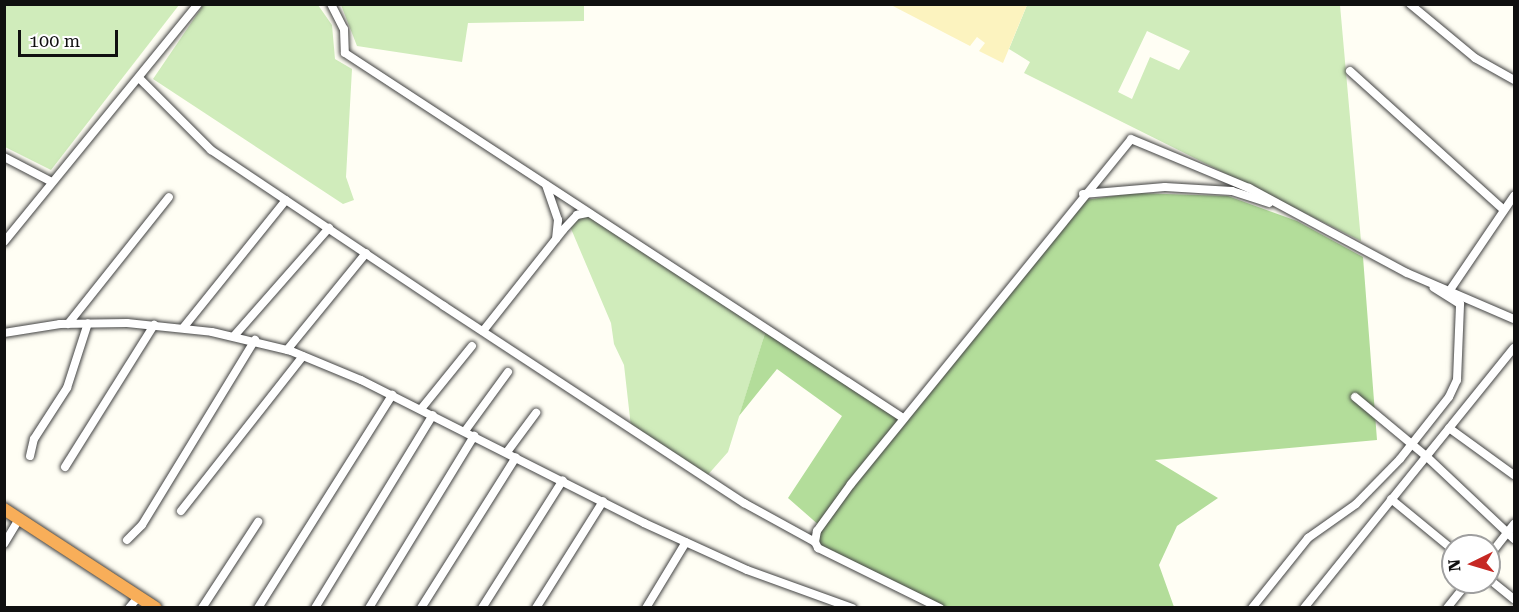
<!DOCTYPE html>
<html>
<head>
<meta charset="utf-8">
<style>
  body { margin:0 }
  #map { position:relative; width:1519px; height:612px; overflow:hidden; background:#fffef4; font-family:"Roboto Serif",serif }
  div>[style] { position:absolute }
  .green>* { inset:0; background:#d0ecbb }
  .forest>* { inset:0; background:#b3dd9a }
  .sand>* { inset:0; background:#fcf3bf }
  .roads { filter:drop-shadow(0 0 2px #434343) drop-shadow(0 0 2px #434343) }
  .minor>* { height:8px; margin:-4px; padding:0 4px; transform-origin:4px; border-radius:4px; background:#fff }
  .highway>* { height:12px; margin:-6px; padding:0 6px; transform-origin:6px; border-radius:6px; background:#f8ae59 }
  span { translate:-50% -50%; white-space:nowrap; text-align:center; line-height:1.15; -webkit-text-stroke:6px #fff; paint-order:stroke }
  .frame { position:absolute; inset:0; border:6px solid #101010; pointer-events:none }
  .north { position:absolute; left:1441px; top:534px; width:60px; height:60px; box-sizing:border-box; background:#fff; border:2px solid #9f9f9f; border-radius:50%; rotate:265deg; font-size:16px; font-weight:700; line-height:24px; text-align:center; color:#101010 }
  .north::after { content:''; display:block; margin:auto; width:21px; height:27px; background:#c62823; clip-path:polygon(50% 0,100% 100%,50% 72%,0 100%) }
  .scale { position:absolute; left:18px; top:30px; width:100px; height:27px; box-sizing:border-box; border:3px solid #101010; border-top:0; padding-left:8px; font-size:18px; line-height:21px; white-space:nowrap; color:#101010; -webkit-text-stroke:4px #fff; paint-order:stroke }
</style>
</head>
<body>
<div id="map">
  <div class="green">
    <div style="clip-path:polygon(204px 4px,318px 5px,332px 25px,335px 59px,352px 69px,346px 177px,354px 200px,343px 204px,153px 79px)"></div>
    <div style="clip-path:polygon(4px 5px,5px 4px,179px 5px,51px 170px,5px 147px)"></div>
    <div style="clip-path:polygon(341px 5px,584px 5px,584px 21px,468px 23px,462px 62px,357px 46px)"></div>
    <div style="clip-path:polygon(evenodd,1027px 5px,1340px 5px,1361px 241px,1024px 73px,1030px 62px,1009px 49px,1027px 5px,1147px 31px,1190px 51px,1179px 70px,1150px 57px,1132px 99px,1118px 92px,1147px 31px)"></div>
    <div style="clip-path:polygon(587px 213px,766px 330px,728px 452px,705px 478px,631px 427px,624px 365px,614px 344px,611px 323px,569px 224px)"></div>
  </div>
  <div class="forest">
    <div style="clip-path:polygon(1135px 193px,1228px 196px,1297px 221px,1363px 257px,1377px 440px,1155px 460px,1218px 498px,1177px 526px,1159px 565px,1174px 607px,941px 607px,818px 548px,820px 526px,788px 498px,842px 416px,777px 369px,739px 416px,766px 330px,903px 418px,1085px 200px)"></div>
  </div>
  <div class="sand">
    <div style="clip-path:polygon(891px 5px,1027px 5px,1003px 63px,979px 51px,985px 43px,977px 37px,970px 46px)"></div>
  </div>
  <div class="roads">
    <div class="minor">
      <div style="left:331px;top:4px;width:28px;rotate:63deg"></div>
      <div style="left:344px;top:29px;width:24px;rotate:88deg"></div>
      <div style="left:345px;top:53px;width:667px;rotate:33.19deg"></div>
      <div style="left:1410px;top:4px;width:85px;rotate:39.7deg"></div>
      <div style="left:1475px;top:58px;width:45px;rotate:29.4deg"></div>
      <div style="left:1350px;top:71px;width:207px;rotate:42.1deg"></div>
      <div style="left:139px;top:78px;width:102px;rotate:45deg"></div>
      <div style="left:211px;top:150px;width:280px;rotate:33.8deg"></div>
      <div style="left:444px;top:306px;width:359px;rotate:33.3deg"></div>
      <div style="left:744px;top:503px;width:81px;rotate:28.8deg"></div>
      <div style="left:815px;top:542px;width:7px;rotate:63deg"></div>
      <div style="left:818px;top:548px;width:136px;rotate:26.2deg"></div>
      <div style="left:4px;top:157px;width:54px;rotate:27.5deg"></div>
      <div style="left:546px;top:185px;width:37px;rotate:71deg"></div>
      <div style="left:558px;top:220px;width:19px;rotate:96deg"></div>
      <div style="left:1083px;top:194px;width:82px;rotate:-4.9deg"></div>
      <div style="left:1165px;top:187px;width:67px;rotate:3.4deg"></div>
      <div style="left:1232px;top:191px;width:39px;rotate:18deg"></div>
      <div style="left:4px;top:242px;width:307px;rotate:-50.8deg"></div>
      <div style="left:1450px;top:290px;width:114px;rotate:-55.8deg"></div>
      <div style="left:68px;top:324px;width:162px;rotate:-51.5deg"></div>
      <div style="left:183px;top:328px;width:164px;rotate:-51.2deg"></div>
      <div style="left:483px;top:331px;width:129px;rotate:-51.6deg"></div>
      <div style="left:563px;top:230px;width:21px;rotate:-47deg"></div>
      <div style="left:577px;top:215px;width:10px;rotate:-11deg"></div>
      <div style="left:4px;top:333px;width:57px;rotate:-9.1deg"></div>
      <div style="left:60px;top:324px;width:67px;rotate:-0.9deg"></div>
      <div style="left:127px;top:323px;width:85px;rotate:6deg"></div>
      <div style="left:212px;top:332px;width:81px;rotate:13.5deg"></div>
      <div style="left:291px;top:351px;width:76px;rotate:22.5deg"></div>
      <div style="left:361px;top:380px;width:317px;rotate:26.8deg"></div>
      <div style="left:644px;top:523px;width:113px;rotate:24.5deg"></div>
      <div style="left:747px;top:570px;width:112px;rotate:19.9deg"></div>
      <div style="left:234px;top:336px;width:144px;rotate:-48.7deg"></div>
      <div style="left:287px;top:350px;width:125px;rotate:-50.8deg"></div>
      <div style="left:1355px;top:397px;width:92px;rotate:39.7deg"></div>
      <div style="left:1426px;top:456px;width:121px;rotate:43.3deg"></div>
      <div style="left:421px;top:409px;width:81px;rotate:-51deg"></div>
      <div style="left:1449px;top:428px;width:80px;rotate:35.9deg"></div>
      <div style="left:465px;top:431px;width:73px;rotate:-53.9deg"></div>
      <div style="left:507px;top:452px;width:49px;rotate:-53.4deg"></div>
      <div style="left:30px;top:456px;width:17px;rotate:-77deg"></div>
      <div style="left:34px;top:439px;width:61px;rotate:-57.1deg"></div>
      <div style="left:67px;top:388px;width:68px;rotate:-72.1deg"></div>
      <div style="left:65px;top:467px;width:168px;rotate:-57.9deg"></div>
      <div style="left:1391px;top:499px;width:80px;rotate:39.4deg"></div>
      <div style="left:181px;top:511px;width:197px;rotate:-51.8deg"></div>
      <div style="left:127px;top:540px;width:21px;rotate:-45deg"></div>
      <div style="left:142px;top:525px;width:217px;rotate:-58.6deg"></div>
      <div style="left:815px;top:542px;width:11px;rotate:-80deg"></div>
      <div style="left:817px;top:531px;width:58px;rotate:-54.1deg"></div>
      <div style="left:851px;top:484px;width:444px;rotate:-50.9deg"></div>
      <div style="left:1131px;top:139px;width:128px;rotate:22.6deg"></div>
      <div style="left:1249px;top:188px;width:179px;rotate:28.3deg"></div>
      <div style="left:1407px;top:273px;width:116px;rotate:23.3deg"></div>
      <div style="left:4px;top:544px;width:29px;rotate:-59deg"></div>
      <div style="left:1489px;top:556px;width:41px;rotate:-52deg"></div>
      <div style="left:1489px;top:579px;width:32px;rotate:39deg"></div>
      <div style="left:129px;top:608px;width:16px;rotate:-50deg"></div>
      <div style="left:202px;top:608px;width:103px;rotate:-56.9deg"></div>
      <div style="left:258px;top:608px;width:252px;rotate:-57.8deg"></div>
      <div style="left:315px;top:608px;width:226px;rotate:-58.6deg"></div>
      <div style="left:369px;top:608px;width:202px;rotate:-58.6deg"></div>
      <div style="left:421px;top:608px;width:178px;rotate:-57.8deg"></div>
      <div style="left:482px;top:608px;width:151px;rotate:-57.7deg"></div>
      <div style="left:536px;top:608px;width:126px;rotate:-57.9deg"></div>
      <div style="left:646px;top:608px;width:77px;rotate:-58.8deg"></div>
      <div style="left:1252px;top:608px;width:90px;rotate:-51.3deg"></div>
      <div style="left:1308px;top:538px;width:59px;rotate:-35.3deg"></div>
      <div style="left:1356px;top:504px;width:63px;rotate:-45.6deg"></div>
      <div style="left:1400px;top:459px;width:79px;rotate:-51.7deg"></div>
      <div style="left:1449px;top:397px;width:19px;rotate:-65deg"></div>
      <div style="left:1457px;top:380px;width:76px;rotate:-87.7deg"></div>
      <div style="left:1460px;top:304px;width:31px;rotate:-148deg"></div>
      <div style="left:1304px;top:608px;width:334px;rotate:-51.1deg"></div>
      <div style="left:1447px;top:608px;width:33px;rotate:-51deg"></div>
    </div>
    <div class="highway">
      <div style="left:4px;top:509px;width:181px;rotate:33.1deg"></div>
    </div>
  </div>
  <div class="frame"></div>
  <div class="north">N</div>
  <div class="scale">100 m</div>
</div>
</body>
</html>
